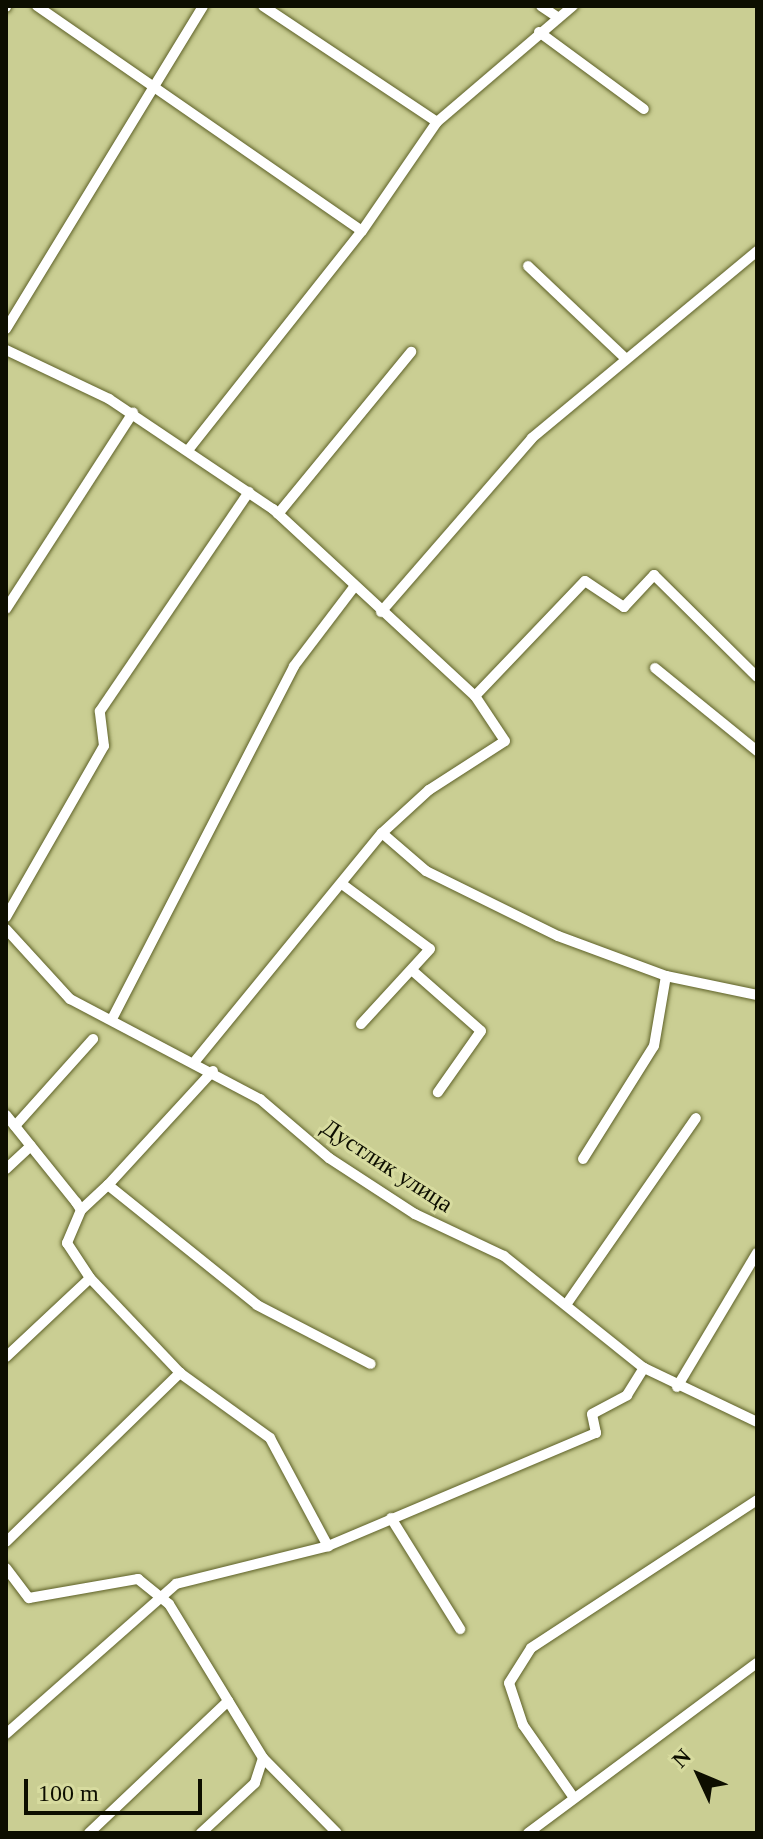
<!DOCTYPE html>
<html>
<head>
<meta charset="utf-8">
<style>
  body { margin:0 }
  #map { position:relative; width:763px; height:1839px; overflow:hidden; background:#cace93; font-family:Georgia,serif }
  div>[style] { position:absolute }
  .roads { filter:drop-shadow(0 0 2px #5e6128) drop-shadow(0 0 2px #5e6128) }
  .minor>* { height:10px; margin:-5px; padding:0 5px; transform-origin:5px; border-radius:5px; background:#fff }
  span { translate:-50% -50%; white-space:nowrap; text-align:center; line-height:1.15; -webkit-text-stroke:6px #d7db9f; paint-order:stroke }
  .street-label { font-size:24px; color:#0d0e00 }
  .frame { position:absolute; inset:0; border:8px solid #0d0e00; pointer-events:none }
  .north { position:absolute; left:659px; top:1735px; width:80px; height:80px; -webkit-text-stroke:6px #d7db9f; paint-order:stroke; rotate:314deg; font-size:22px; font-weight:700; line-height:32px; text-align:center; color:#0d0e00 }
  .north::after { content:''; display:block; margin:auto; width:28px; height:36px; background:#0d0e00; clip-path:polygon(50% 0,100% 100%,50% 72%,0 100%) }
  .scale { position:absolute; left:24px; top:1779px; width:178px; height:36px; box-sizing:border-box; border:4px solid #0d0e00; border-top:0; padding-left:10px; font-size:24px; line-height:28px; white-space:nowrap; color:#0d0e00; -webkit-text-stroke:6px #d7db9f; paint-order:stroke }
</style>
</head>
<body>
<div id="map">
  <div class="roads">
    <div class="minor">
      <div style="left:37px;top:6px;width:395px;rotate:34.7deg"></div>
      <div style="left:263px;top:6px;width:209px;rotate:33.7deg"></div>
      <div style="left:541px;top:6px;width:18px;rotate:34deg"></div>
      <div style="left:6px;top:7px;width:1px;rotate:-90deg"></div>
      <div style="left:539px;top:32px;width:130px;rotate:36.3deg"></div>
      <div style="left:528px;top:266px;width:134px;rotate:43.5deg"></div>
      <div style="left:6px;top:329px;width:378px;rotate:-58.6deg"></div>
      <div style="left:6px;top:350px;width:114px;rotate:25.4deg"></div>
      <div style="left:109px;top:399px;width:197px;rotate:33.9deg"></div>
      <div style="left:273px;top:509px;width:275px;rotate:42.8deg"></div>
      <div style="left:475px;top:696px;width:159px;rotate:-46.3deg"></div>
      <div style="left:585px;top:581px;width:47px;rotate:33.7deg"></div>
      <div style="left:624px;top:607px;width:44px;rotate:-46.8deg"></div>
      <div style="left:654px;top:575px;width:145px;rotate:44.7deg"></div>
      <div style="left:189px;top:449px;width:278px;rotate:-51.6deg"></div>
      <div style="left:362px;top:231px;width:132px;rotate:-55.5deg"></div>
      <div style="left:437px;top:122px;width:179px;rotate:-40.5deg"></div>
      <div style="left:278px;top:514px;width:210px;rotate:-50.6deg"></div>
      <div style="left:6px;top:609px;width:234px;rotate:-57.1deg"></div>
      <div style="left:381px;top:612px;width:230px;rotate:-49deg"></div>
      <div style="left:532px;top:438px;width:293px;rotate:-39.7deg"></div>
      <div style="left:655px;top:668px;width:132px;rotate:39.1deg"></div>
      <div style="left:382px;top:833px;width:58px;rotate:40.8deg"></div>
      <div style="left:426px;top:871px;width:147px;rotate:26.2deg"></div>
      <div style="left:558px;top:936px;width:115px;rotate:20.3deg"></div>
      <div style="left:666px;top:976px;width:93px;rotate:11.8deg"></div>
      <div style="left:342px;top:884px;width:109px;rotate:36.5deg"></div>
      <div style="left:430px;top:949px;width:102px;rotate:132.6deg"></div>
      <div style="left:6px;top:917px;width:197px;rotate:-60.2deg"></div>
      <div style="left:104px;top:746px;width:35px;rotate:-97deg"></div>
      <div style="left:100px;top:711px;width:265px;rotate:-55.8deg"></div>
      <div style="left:6px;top:929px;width:95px;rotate:47.6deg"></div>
      <div style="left:70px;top:999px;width:215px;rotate:27.8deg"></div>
      <div style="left:260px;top:1099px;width:91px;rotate:40.5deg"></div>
      <div style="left:329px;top:1158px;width:103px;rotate:33.1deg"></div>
      <div style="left:415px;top:1214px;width:98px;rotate:25.3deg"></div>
      <div style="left:504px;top:1256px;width:179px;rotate:38.7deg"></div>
      <div style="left:644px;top:1368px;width:125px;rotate:25.5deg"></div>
      <div style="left:414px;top:972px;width:89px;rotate:41.4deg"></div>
      <div style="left:481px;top:1031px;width:75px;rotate:125.2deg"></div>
      <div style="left:112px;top:1019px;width:397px;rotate:-62.7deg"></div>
      <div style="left:294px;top:666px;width:99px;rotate:-52.8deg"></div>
      <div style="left:196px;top:1060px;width:293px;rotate:-50.7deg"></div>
      <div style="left:382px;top:833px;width:64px;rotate:-42.5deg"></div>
      <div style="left:429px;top:790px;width:90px;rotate:-32.8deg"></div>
      <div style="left:505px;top:741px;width:54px;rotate:-123.7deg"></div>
      <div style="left:6px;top:1115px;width:112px;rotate:51.2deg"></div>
      <div style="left:76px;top:1202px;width:9px;rotate:58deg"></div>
      <div style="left:81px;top:1210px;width:36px;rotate:113deg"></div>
      <div style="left:67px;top:1243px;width:42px;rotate:56.7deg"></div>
      <div style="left:90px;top:1278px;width:131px;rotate:46.5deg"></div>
      <div style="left:180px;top:1373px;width:111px;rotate:35.8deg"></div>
      <div style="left:270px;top:1438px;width:123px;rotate:61.8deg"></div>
      <div style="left:15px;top:1126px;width:117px;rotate:-48.1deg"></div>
      <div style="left:583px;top:1159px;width:133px;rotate:-57.9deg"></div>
      <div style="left:654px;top:1046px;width:71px;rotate:-80.3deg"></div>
      <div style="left:6px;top:1169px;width:34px;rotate:-43deg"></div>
      <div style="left:108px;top:1185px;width:155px;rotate:-47.4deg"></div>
      <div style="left:81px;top:1210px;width:37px;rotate:-43deg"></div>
      <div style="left:108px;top:1185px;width:191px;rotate:38.8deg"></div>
      <div style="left:257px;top:1305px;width:128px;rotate:27.4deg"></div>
      <div style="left:568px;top:1302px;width:224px;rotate:-55.2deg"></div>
      <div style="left:6px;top:1357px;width:115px;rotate:-43.2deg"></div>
      <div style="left:677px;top:1387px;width:156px;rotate:-59.2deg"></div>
      <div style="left:391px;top:1518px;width:131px;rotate:58.1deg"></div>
      <div style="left:6px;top:1542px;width:243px;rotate:-44.2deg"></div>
      <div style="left:6px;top:1568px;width:38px;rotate:53deg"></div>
      <div style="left:29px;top:1598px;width:111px;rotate:-9.9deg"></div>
      <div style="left:138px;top:1579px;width:40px;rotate:39deg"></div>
      <div style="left:169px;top:1604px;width:180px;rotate:58.6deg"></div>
      <div style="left:263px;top:1758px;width:26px;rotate:108deg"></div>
      <div style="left:255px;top:1783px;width:74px;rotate:137.2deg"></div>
      <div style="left:6px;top:1734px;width:227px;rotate:-41.4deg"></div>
      <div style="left:176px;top:1584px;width:157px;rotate:-14deg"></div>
      <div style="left:328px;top:1546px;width:291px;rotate:-22.9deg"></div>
      <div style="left:596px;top:1433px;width:19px;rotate:-102deg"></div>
      <div style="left:592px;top:1414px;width:40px;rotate:-28deg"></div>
      <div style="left:627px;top:1395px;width:32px;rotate:-58deg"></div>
      <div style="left:263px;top:1758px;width:105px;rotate:45.4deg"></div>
      <div style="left:574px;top:1798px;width:89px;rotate:-124.9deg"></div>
      <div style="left:523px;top:1725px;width:44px;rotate:-108.4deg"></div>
      <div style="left:509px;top:1683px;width:41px;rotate:-57.8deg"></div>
      <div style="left:531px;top:1648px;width:270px;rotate:-33.2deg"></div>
      <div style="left:89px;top:1833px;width:192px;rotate:-43.5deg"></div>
      <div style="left:528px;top:1833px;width:285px;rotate:-36.6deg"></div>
    </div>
  </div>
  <div class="street-label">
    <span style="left:387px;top:1166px;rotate:33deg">Дустлик улица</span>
  </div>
  <div class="frame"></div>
  <div class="north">N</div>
  <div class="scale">100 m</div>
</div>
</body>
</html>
